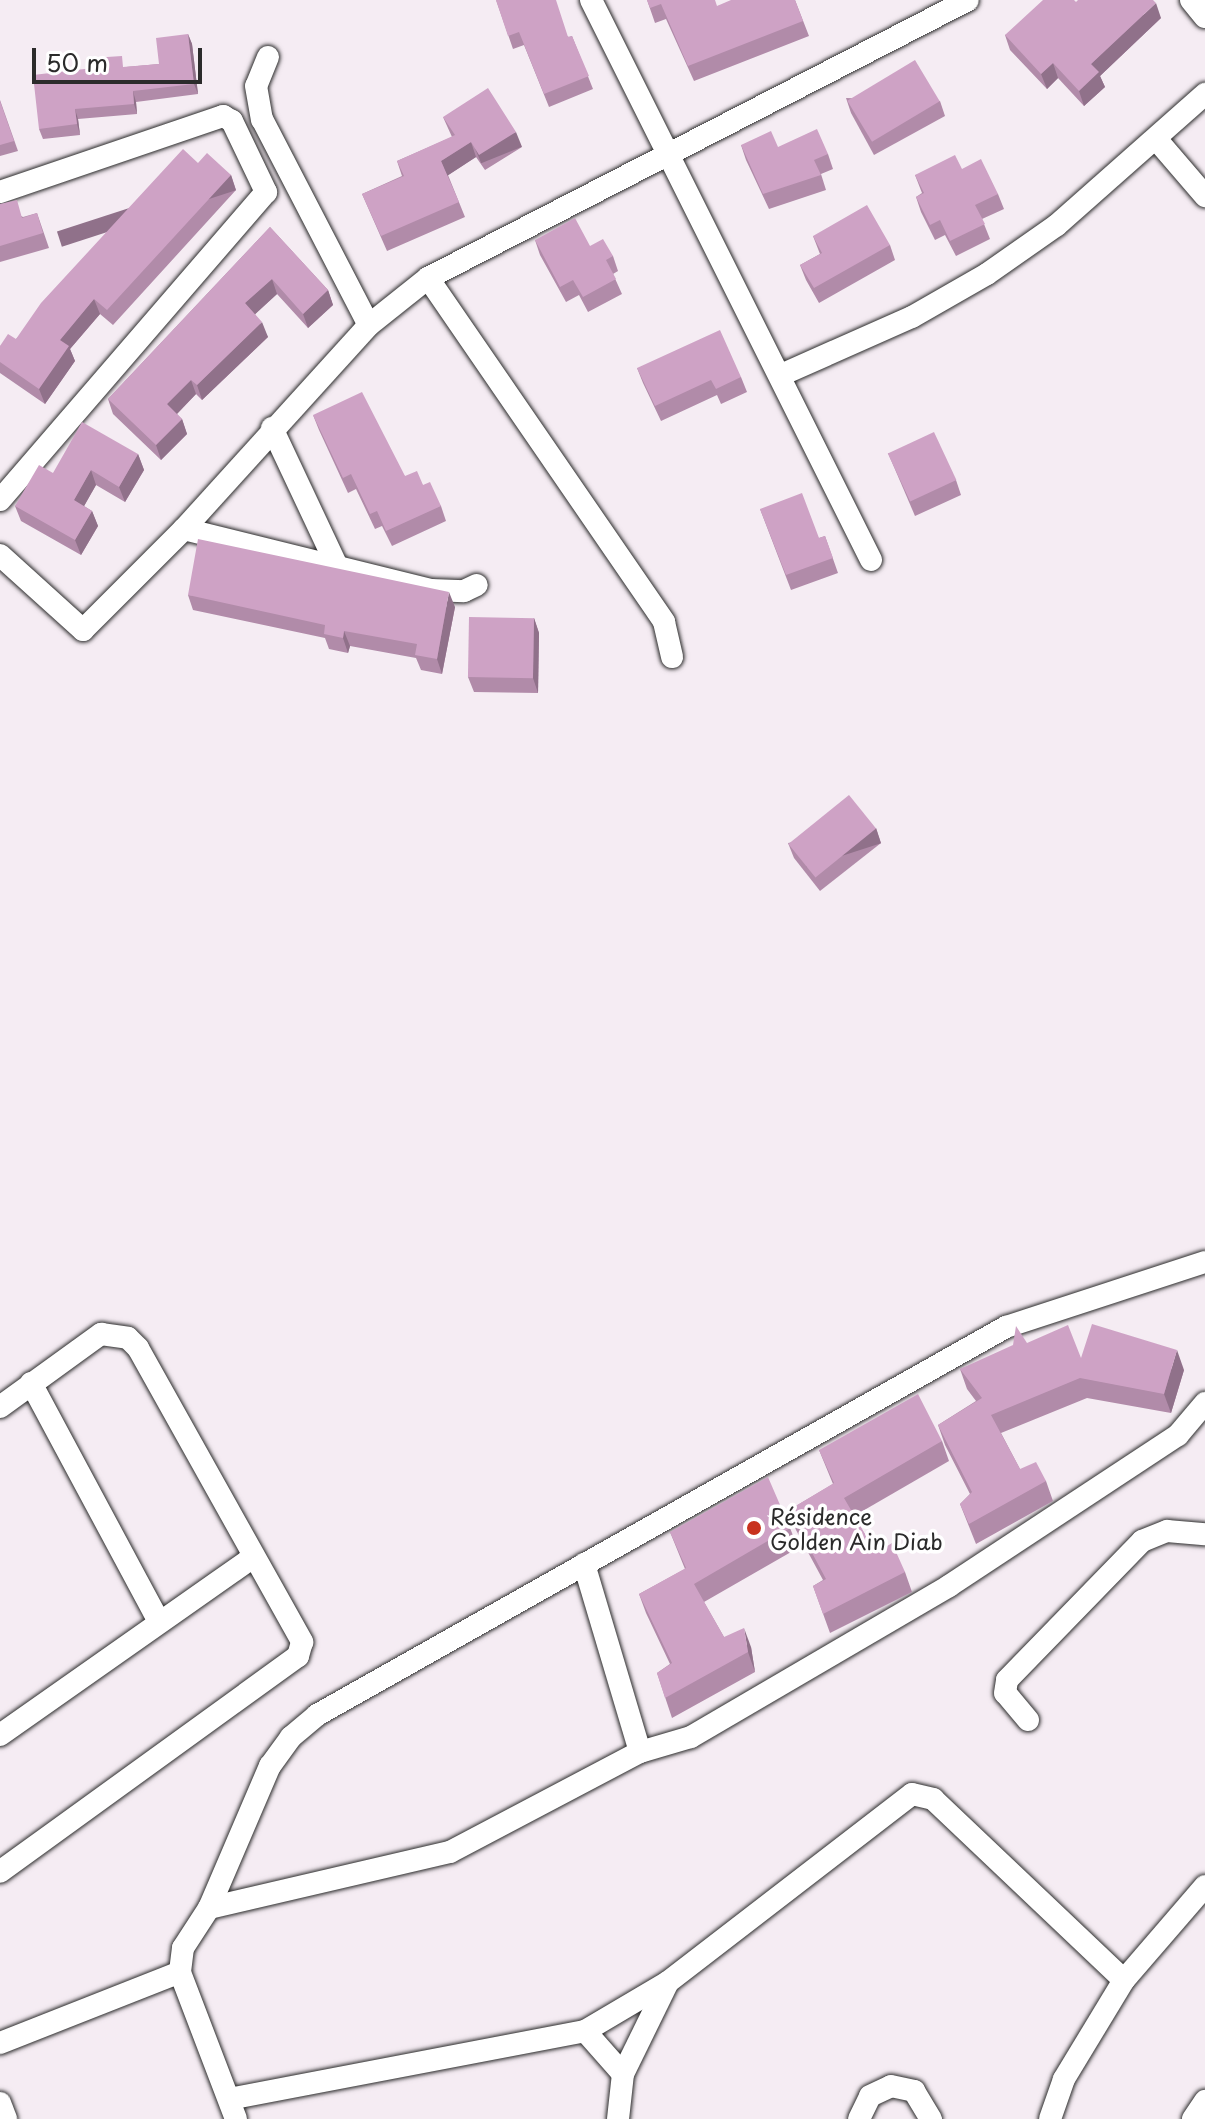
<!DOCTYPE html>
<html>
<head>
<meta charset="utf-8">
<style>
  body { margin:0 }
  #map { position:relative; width:1205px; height:2119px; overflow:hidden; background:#f5ecf3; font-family:"Playpen Sans",sans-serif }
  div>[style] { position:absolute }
  .roads { filter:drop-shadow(0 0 2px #2b2b2b) drop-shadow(0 0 2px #2b2b2b) }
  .minor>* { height:22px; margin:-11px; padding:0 11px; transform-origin:11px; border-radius:11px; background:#fff }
  .wall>* { inset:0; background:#b18ba9 }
  .shaded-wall>* { inset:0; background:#90718a; transform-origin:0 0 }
  .building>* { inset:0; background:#cea2c5; transform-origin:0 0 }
  .dots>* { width:22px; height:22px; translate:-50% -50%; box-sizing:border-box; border:4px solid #fff; border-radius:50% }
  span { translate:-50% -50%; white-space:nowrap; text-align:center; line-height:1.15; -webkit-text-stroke:7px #fff; paint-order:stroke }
  .poi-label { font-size:22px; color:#2b2b2b }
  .left { translate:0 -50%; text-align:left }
  .scale { position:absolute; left:32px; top:48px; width:170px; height:36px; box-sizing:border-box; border:4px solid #2b2b2b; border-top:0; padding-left:10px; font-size:24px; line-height:28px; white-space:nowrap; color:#2b2b2b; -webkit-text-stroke:6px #fff; paint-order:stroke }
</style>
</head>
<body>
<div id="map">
  <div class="roads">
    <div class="minor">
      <div style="left:591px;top:0;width:626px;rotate:63.43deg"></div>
      <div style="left:1191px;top:0;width:22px;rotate:51deg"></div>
      <div style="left:268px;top:57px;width:31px;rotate:112deg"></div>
      <div style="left:256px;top:86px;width:34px;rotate:80deg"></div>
      <div style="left:262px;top:119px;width:232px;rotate:62.6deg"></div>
      <div style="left:1157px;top:140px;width:74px;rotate:49.4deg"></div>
      <div style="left:0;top:192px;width:236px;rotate:-18.8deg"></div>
      <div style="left:223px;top:116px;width:10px;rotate:29deg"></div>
      <div style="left:232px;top:121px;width:79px;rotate:64.4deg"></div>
      <div style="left:266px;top:192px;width:407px;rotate:130.8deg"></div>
      <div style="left:428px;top:278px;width:417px;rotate:55.5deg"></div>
      <div style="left:664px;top:622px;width:36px;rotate:77deg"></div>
      <div style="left:781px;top:375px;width:143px;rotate:-23.9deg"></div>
      <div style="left:912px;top:317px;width:86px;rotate:-29.8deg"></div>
      <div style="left:987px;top:274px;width:85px;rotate:-35deg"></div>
      <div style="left:1057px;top:225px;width:198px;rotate:-41.5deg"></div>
      <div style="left:272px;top:428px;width:150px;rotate:64.8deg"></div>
      <div style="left:184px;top:529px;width:254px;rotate:13.9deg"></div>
      <div style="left:431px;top:590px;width:33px;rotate:2deg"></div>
      <div style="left:464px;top:591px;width:14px;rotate:-25deg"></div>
      <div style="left:0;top:555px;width:112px;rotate:42.1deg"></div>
      <div style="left:83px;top:630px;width:143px;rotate:-45deg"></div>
      <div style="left:184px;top:529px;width:275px;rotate:-47.8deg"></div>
      <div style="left:369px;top:325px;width:75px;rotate:-38.5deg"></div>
      <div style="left:428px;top:278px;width:607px;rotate:-27.24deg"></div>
      <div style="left:31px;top:1383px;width:269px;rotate:61.8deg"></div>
      <div style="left:0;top:1407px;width:125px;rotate:-35.9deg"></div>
      <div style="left:101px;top:1334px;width:27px;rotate:8deg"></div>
      <div style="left:128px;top:1338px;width:14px;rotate:45deg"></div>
      <div style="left:138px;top:1348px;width:337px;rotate:60.8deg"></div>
      <div style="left:302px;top:1642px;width:15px;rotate:106deg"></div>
      <div style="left:298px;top:1656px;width:368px;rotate:144.1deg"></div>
      <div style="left:584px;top:1564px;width:196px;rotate:73.4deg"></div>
      <div style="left:1028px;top:1720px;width:35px;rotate:-130deg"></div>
      <div style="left:1005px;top:1693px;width:13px;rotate:-81deg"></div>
      <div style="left:1007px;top:1680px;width:194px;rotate:-45.8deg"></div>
      <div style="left:1142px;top:1541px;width:27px;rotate:-22deg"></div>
      <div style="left:1167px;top:1531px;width:38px;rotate:5deg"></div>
      <div style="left:0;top:1735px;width:309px;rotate:-35.1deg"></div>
      <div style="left:209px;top:1908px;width:247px;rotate:-13.1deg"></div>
      <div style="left:450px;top:1852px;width:215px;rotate:-27.8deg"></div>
      <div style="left:640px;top:1752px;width:53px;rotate:-16.4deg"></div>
      <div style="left:691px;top:1737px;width:299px;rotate:-30.3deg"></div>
      <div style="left:949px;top:1586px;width:274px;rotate:-33.4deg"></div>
      <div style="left:1178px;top:1435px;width:42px;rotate:-49.8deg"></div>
      <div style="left:585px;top:2031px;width:57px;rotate:48.5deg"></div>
      <div style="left:0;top:2043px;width:193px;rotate:-21.5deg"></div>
      <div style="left:229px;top:2099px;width:362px;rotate:-10.8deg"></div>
      <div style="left:585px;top:2031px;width:96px;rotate:-30.6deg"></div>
      <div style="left:668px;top:1982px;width:308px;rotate:-37.6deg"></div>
      <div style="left:912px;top:1794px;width:22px;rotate:13deg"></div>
      <div style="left:933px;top:1799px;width:263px;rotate:43.5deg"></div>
      <div style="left:0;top:2103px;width:17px;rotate:69deg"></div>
      <div style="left:236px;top:2119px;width:157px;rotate:-110.9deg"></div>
      <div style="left:180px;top:1972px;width:24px;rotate:-83deg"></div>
      <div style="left:183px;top:1948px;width:48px;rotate:-57deg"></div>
      <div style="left:209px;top:1908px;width:155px;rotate:-66.8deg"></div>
      <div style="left:270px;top:1766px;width:36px;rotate:-54deg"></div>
      <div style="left:291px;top:1737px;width:34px;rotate:-40deg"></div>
      <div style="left:317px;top:1715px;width:791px;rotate:-29.39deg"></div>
      <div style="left:1006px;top:1327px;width:209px;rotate:-18.1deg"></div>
      <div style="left:618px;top:2119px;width:45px;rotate:-83.7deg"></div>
      <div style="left:623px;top:2074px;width:102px;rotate:-63.9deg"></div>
      <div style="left:859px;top:2119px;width:25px;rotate:-64deg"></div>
      <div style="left:870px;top:2096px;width:23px;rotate:-25deg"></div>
      <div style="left:891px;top:2086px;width:24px;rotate:12deg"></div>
      <div style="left:914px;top:2091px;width:33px;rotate:59deg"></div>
      <div style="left:1050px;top:2119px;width:42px;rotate:-70.7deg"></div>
      <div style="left:1064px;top:2079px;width:116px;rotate:-58.8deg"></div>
      <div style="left:1124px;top:1980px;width:124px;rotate:-49.2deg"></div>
      <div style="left:1193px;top:2119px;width:22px;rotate:-56deg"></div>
    </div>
  </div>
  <div class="wall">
    <div style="clip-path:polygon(496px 0,569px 37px,572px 36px,593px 89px,549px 107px,524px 45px,513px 49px)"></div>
    <div style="clip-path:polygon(647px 0,717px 6px,795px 0,809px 36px,694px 81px,666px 19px,655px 23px)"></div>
    <div style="clip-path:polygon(1076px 2px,1161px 18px,1100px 76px,1105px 87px,1084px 106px,1058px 78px,1047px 89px,1010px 50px,1005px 35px)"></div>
    <div style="clip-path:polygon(188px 34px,192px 44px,198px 94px,136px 102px,137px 114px,78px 119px,80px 135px,43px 139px,39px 129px,126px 67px,159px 64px)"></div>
    <div style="clip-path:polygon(846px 98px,940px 101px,945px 116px,874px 155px,851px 113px)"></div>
    <div style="clip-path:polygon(0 100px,18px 151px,0 156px)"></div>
    <div style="clip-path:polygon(443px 117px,522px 147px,485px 170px,476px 157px,448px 175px,465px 217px,387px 251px,362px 194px,402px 176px,397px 161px,452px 137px)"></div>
    <div style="clip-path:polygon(741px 145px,778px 147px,828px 154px,833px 169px,821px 174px,826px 190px,769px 209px,746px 160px)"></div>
    <div style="clip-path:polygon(198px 163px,231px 175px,236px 190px,113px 325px,100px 314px,70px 349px,75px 361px,45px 404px,0 373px,0 346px,16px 339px)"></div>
    <div style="clip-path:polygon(962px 169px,998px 194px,1004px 209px,982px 219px,990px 239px,956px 256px,945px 235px,935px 240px,921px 212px,916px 197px,922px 193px,915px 175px)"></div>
    <div style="clip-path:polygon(0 204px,23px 217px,37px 213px,49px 248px,0 262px)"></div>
    <div style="clip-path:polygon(270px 227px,328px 290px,333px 305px,308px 328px,277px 294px,255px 314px,268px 337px,202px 400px,196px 394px,177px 414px,182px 419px,187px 434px,161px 460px,113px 414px,108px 399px)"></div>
    <div style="clip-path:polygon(813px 236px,890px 245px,895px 260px,819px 303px,806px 280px,800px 265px,820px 254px)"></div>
    <div style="clip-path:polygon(535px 240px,590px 246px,613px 256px,618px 271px,613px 274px,622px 294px,588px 312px,579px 295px,566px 302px,540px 255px)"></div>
    <div style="clip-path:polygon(637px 368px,741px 377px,747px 392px,721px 404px,717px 395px,661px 421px,643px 383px)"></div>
    <div style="clip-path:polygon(313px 415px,405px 476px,423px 485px,441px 506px,446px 521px,392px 546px,382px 526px,375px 529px,356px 489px,348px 493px,319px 430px)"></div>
    <div style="clip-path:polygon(888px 453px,956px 480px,961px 495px,915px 516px)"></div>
    <div style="clip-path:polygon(138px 454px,144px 470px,125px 502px,96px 485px,84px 506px,92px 511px,98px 526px,81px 555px,21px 521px,15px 506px,53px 473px)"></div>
    <div style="clip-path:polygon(760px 509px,819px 538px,825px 536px,838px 573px,791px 590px)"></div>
    <div style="clip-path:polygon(188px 595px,455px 607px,442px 674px,421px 670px,416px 658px,350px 646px,348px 653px,329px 649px,325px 638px,193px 610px)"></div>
    <div style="clip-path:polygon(534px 618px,539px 633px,538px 693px,474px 692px,468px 677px)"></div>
    <div style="clip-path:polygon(876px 828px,881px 843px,820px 891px,794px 858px,788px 843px)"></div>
    <div style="clip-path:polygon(1027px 1343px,1081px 1358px,1184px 1370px,1171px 1413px,1087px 1398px,1001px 1433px,1020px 1469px,1046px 1481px,1053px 1501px,976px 1544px,960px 1504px,970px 1494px,945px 1445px,938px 1425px,976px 1401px,967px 1389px,960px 1369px)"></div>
    <div style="clip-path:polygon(942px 1441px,949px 1461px,854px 1516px,876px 1553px,905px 1572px,912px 1592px,830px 1633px,813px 1586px,823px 1580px,796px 1530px,789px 1510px,833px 1484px,819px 1450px)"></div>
    <div style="clip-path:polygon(790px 1528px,798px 1548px,704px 1602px,724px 1637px,751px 1647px,755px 1672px,672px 1718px,657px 1673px,670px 1664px,646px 1613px,639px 1594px,685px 1569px,670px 1532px)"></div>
  </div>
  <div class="shaded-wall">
    <div style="clip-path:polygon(1156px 3px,1161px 18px,1100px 76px,1105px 87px,1084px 106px,1079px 91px,1091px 64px)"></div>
    <div style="clip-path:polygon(188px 34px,192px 44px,198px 94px,194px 84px)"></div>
    <div style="clip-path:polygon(1053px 63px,1058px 78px,1047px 89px,1041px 74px)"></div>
    <div style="clip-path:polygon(133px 91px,136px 102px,137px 114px,134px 104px)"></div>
    <div style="clip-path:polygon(75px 109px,78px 119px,80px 135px,77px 124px)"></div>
    <div style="left:516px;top:132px;width:16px;height:44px;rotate:68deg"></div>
    <div style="clip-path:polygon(471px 142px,476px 157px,447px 176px,441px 161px)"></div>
    <div style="left:231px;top:175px;width:16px;height:183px;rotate:72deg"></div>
    <div style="clip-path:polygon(272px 279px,277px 294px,251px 318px,245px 303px)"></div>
    <div style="clip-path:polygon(328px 290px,333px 305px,308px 328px,303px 314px)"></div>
    <div style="clip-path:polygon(94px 299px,100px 314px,70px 349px,75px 361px,45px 404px,39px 389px,60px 340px)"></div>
    <div style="clip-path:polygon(262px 322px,268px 337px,202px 400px,197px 385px)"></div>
    <div style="clip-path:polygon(191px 380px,196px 394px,172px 419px,167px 404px)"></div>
    <div style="clip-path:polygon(182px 419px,187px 434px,161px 460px,156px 445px)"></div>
    <div style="clip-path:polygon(138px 454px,144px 470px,125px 502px,119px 487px)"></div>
    <div style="clip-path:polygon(91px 470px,96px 485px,79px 515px,74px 500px)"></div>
    <div style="clip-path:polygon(92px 511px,98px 526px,81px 555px,75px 540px)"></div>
    <div style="clip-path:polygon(449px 592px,455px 607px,442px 674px,437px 659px)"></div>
    <div style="clip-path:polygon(534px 618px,539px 633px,538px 693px,533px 678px)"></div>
    <div style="clip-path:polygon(344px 631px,350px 646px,348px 653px,343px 638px)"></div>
    <div style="left:876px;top:828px;width:16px;height:78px;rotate:72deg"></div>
    <div style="clip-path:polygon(1177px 1350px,1184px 1370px,1171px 1413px,1164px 1394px)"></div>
    <div style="clip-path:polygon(744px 1628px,751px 1647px,755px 1672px,748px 1652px)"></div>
  </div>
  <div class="building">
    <div style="clip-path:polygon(496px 0,556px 0,568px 37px,572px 36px,589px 76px,544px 94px,519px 32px,508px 36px)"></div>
    <div style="clip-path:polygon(647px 0,715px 0,717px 6px,731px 0,795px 0,803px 21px,688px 66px,661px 4px,650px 8px)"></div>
    <div style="clip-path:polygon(1043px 0,1074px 0,1076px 2px,1078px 0,1153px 0,1156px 3px,1091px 64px,1099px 72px,1079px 91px,1053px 63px,1041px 74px,1005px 35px)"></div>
    <div style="clip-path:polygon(188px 34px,194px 84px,133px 91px,134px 104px,75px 109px,77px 124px,39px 129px,33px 75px,93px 68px,92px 58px,122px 56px,123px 67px,159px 64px,156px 38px)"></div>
    <div style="left:915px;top:60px;width:48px;height:79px;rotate:59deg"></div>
    <div style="clip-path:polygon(488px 88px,516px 132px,479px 155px,471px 142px,441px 161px,459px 202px,381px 236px,362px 194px,404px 176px,397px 161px,455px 135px,443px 117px)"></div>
    <div style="clip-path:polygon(0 101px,14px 141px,0 145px)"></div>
    <div style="clip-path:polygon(817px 129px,828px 154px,814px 160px,821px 175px,763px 194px,741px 145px,771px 131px,778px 147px)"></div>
    <div style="clip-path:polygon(183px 149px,198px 163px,207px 153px,231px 175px,107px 310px,94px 299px,60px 340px,69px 346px,39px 389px,0 362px,0 346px,8px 334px,16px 339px,41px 303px)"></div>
    <div style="clip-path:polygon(955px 155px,962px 169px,981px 159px,998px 194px,975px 205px,985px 224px,950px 241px,940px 220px,930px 225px,916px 197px,924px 193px,915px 175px)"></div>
    <div style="clip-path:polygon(17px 200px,22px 218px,37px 213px,43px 233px,0 246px,0 204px)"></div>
    <div style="clip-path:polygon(867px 205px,890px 245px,814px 288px,800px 265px,822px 253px,813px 236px)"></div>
    <div style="clip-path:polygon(575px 218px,590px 246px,603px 239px,613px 256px,606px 260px,616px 279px,583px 297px,573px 280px,560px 287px,535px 240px)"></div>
    <div style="clip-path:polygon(270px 227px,328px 290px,303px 314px,272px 279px,245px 303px,262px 322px,197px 385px,191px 380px,167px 404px,182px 419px,156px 445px,108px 399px)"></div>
    <div style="clip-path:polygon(720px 330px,741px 377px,716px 389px,711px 380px,655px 406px,637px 368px)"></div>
    <div style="clip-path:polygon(362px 392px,405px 476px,417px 471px,423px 485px,430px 482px,441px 506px,386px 531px,377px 511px,370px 514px,351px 474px,343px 478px,313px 415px)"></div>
    <div style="clip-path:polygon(82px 422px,138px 454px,119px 487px,91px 470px,74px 500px,92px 511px,75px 540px,15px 506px,39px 465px,53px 473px)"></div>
    <div style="left:934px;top:432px;width:53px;height:51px;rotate:65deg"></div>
    <div style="clip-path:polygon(802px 493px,819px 538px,825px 536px,833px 558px,786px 575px,760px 509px)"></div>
    <div style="clip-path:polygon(198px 539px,449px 592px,437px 659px,415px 655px,417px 644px,344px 631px,343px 638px,324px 634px,325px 625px,188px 595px)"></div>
    <div style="left:469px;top:617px;width:65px;height:60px;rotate:1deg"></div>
    <div style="left:849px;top:795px;width:43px;height:78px;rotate:51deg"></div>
    <div style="clip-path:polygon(1092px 1324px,1177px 1350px,1164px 1394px,1080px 1378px,991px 1415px,1020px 1469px,1036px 1462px,1046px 1481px,969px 1524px,960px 1504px,972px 1492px,938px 1425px,982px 1398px,960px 1369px,1013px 1345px,1016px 1326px,1027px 1343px,1068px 1325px,1081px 1358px)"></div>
    <div style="clip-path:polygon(918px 1394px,942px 1441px,844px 1498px,876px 1553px,892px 1543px,905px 1572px,823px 1614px,813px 1586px,826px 1579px,789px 1510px,834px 1483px,819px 1450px)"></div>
    <div style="clip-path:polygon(768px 1477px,790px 1528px,694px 1584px,724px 1637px,744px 1628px,748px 1652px,665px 1698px,657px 1673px,672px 1663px,639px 1594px,686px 1568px,670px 1532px)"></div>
  </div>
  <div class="dots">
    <div style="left:754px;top:1528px;background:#c8321e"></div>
  </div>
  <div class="poi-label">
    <span class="left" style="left:770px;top:1528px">Résidence<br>Golden Ain Diab</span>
  </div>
  <div class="scale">50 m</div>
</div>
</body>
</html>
